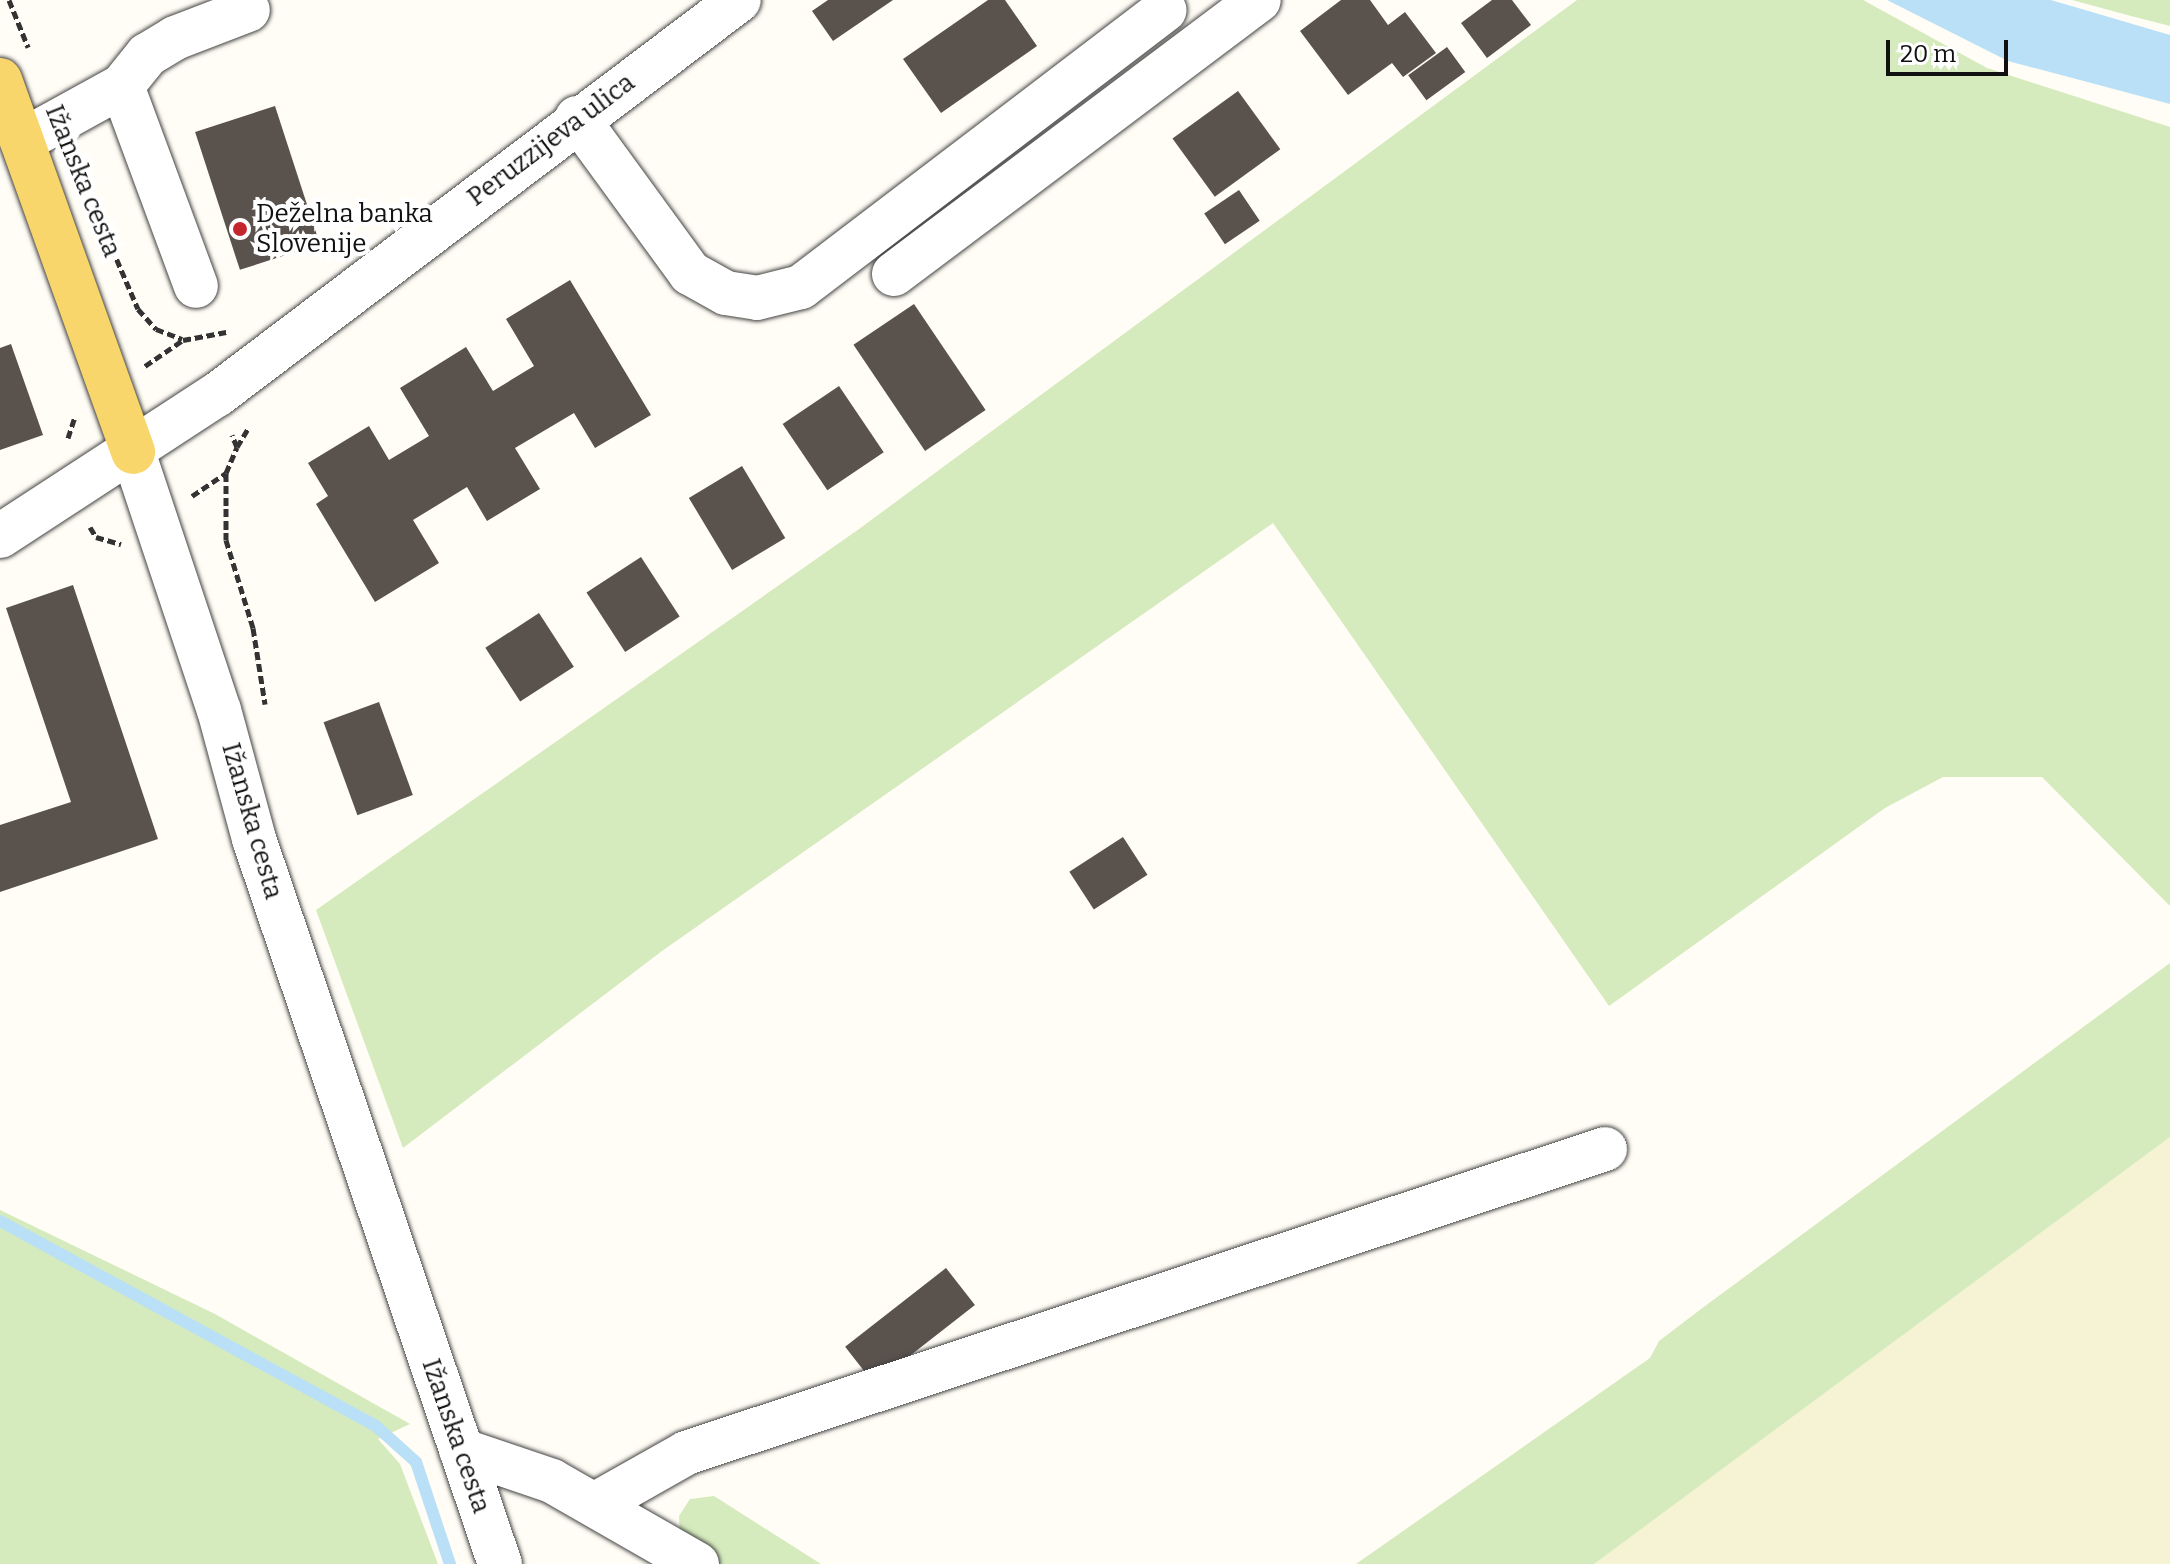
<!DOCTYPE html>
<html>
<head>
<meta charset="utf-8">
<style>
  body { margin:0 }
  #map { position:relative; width:2170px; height:1564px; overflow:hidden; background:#fffdf5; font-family:Bitter,serif }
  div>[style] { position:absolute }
  .farmland>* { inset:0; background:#f6f3d4 }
  .green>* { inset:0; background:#d5ebbd }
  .water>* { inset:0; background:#b9e0f7 }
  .stream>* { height:12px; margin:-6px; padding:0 6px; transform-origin:6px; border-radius:6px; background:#b9e0f7 }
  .building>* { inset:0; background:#5a524d; transform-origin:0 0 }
  .path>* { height:5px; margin-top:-2.5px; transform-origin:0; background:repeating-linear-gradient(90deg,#333 0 8px,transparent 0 12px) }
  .roads { filter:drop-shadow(0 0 2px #444) drop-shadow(0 0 2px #444) }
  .minor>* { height:44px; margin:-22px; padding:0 22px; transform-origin:22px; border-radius:22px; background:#fff }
  .major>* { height:44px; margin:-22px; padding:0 22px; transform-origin:22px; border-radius:22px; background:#f9d66b }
  .dots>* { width:22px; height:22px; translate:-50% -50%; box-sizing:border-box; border:4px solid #fff; border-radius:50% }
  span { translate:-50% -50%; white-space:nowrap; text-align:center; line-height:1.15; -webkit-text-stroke:8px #fff; paint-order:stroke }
  .street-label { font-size:26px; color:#111 }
  .poi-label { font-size:26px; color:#111 }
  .left { translate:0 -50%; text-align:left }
  .scale { position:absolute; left:1886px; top:40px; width:122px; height:36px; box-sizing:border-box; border:4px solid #111; border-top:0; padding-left:10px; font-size:24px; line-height:28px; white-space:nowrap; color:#111; -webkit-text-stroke:6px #fff; paint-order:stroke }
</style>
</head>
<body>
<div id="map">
  <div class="farmland">
    <div style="clip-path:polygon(2170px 1137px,2170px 1564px,1594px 1564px,1628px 1538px)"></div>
  </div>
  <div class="green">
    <div style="clip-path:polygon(1577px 0,1863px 0,1987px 68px,2170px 127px,2170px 906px,2042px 777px,1943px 777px,1885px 808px,1609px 1006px,1273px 523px,662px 951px,403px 1148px,316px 910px,859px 529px)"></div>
    <div style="clip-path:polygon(2072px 0,2170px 0,2170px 26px,2131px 16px)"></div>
    <div style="clip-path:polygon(2170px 963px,2170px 1137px,1594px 1564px,1356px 1564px,1650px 1358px,1659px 1341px,1701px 1309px)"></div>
    <div style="clip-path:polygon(0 1210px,215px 1314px,410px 1424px,378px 1439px,400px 1464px,438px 1564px,0 1564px)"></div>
    <div style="clip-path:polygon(714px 1496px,821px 1564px,717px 1564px,680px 1537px,679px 1516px,690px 1499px)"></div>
  </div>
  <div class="water">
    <div style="clip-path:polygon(1887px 0,2051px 0,2170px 35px,2170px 104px,2008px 61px)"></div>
  </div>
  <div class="stream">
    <div style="left:0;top:1221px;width:428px;rotate:28.6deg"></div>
    <div style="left:376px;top:1426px;width:54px;rotate:42deg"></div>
    <div style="left:416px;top:1462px;width:108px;rotate:71.6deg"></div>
  </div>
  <div class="building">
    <div style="clip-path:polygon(828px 0,893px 0,833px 41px,812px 11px)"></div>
    <div style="clip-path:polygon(988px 0,1005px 0,1037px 46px,941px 113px,903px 59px)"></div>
    <div style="clip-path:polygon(1341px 0,1370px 0,1388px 25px,1405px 12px,1436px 53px,1403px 77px,1392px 63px,1348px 95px,1300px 31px)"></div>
    <div style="clip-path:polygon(1492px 0,1512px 0,1531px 25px,1487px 58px,1461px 23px)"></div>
    <div style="left:1447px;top:47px;width:31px;height:48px;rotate:54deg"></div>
    <div style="left:1238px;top:91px;width:72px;height:81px;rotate:54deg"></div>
    <div style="left:275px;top:106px;width:145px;height:84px;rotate:72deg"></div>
    <div style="left:1239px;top:190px;width:37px;height:42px;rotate:56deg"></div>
    <div style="clip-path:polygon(570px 280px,651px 415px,595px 448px,574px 413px,515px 448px,540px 489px,487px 521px,467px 487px,413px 520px,439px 563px,375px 602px,316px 504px,328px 496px,308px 463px,369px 426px,389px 460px,429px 436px,400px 388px,466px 347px,493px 391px,534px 366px,506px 319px)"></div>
    <div style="left:914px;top:304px;width:128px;height:73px;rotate:56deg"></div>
    <div style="clip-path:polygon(11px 344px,43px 435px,0 450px,0 348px)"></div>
    <div style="left:839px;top:386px;width:80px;height:68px;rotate:56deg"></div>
    <div style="left:742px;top:466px;width:84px;height:62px;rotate:59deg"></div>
    <div style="left:641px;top:557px;width:71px;height:65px;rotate:57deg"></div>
    <div style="clip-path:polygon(73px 585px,158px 839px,0 892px,0 825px,71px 802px,6px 608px)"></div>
    <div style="left:539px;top:613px;width:64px;height:64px;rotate:57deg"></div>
    <div style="left:379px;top:702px;width:99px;height:59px;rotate:70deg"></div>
    <div style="left:1123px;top:837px;width:45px;height:64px;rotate:57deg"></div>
    <div style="left:946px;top:1268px;width:47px;height:128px;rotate:52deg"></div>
  </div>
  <div class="path">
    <div style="left:9px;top:0;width:51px;rotate:68deg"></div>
    <div style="left:93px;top:204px;width:114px;rotate:66.8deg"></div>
    <div style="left:138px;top:309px;width:27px;rotate:48deg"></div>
    <div style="left:156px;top:329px;width:28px;rotate:21deg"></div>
    <div style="left:145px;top:366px;width:46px;rotate:-34.4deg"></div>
    <div style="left:183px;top:340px;width:44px;rotate:-10.5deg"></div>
    <div style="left:68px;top:438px;width:22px;rotate:-72deg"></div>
    <div style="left:237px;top:447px;width:23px;rotate:-59deg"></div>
    <div style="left:226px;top:473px;width:67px;rotate:90deg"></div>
    <div style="left:226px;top:540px;width:92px;rotate:72.9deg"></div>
    <div style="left:253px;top:628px;width:77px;rotate:81deg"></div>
    <div style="left:192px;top:496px;width:41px;rotate:-34.1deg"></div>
    <div style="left:226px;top:473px;width:28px;rotate:-67deg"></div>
    <div style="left:237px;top:447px;width:13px;rotate:-113deg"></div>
    <div style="left:90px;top:527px;width:12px;rotate:59deg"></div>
    <div style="left:96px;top:537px;width:26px;rotate:16deg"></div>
  </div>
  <div class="roads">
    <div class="minor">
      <div style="left:122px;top:86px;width:40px;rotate:-51deg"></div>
      <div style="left:147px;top:55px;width:33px;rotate:-31deg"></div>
      <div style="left:175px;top:38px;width:78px;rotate:-21deg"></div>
      <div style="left:577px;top:118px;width:192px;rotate:53.9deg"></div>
      <div style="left:690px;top:273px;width:41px;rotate:29.1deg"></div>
      <div style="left:726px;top:293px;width:31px;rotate:9deg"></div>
      <div style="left:757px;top:298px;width:45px;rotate:-14deg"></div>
      <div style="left:801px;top:287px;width:457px;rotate:-37.3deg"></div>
      <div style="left:22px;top:141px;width:114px;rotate:-28.8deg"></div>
      <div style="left:122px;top:86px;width:213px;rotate:69.7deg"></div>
      <div style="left:894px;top:274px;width:456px;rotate:-36.9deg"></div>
      <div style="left:133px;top:452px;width:272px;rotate:71.6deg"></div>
      <div style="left:219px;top:710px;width:134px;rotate:74.8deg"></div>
      <div style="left:254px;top:839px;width:766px;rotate:71.26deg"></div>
      <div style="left:0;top:536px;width:260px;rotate:-33.1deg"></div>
      <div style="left:218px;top:394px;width:653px;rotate:-37.1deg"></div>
      <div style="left:461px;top:1450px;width:96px;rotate:18.8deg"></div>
      <div style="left:552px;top:1481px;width:167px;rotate:29.8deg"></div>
      <div style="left:596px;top:1504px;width:103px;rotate:-29.5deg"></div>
      <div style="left:686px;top:1453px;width:968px;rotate:-18.3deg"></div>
    </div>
    <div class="major">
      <div style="left:0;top:80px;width:395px;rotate:70.3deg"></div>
    </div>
  </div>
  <div class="dots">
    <div style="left:240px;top:229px;background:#c4262e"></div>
  </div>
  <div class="street-label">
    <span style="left:551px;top:140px;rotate:-37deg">Peruzzijeva ulica</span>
    <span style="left:83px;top:181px;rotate:68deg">Ižanska cesta</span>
    <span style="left:252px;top:821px;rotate:74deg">Ižanska cesta</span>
    <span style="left:456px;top:1436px;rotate:71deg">Ižanska cesta</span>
  </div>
  <div class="poi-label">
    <span class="left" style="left:256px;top:229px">Deželna banka<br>Slovenije</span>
  </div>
  <div class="scale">20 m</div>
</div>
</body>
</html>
